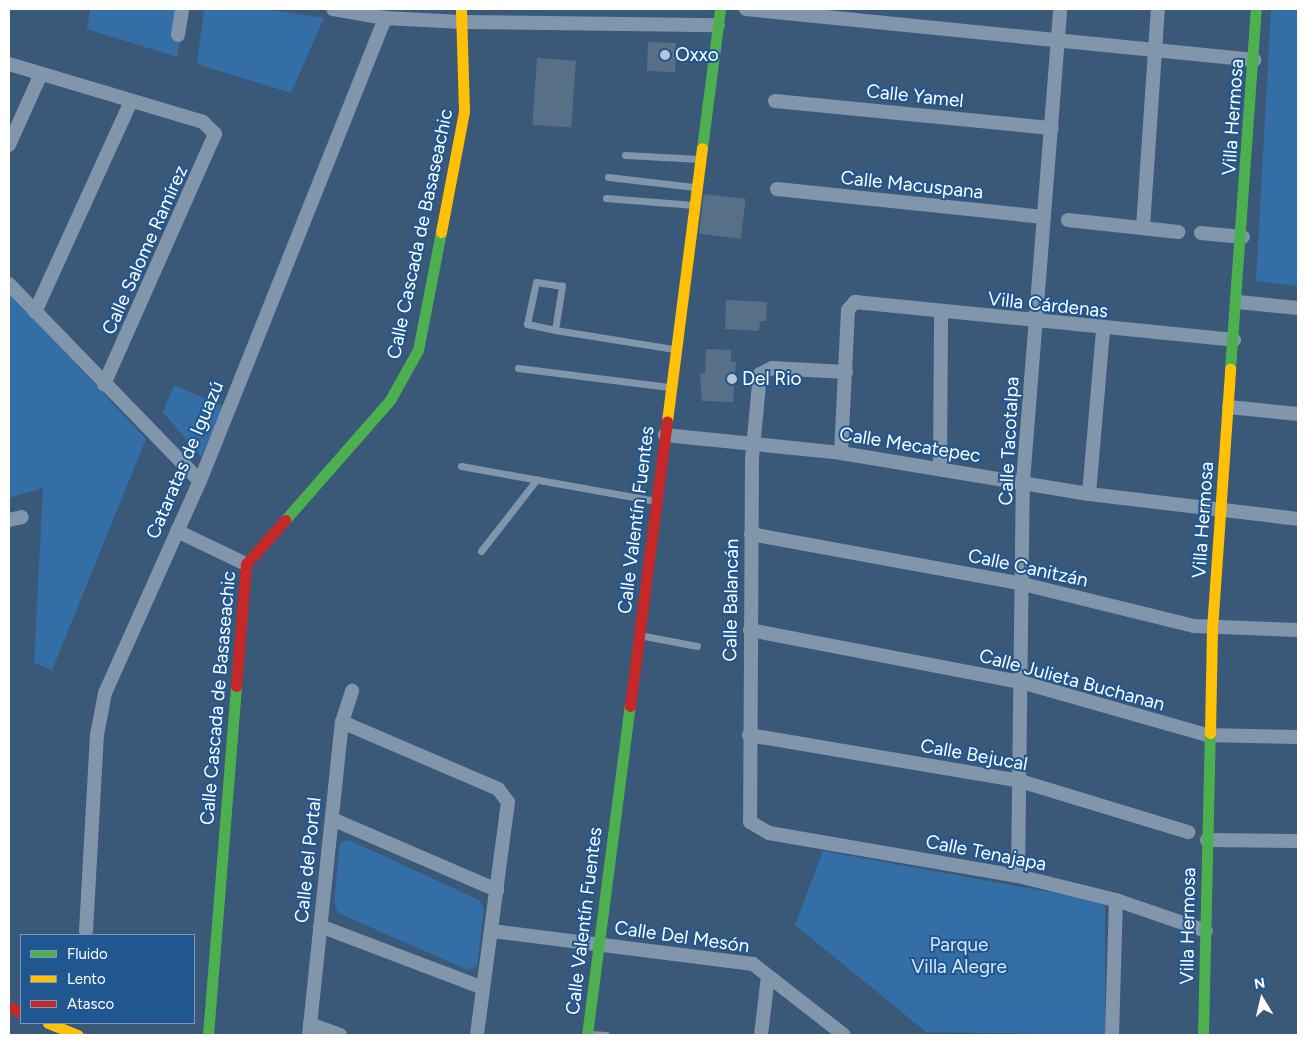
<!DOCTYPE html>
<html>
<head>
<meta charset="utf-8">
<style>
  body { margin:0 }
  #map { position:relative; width:1307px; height:1044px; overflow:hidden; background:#3a5877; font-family:Figtree,sans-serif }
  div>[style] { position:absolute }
  .green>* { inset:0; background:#346ea7 }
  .building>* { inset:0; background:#577088; transform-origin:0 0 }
  .lane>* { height:7px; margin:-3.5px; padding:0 3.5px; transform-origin:3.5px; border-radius:3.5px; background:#8196aa }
  .street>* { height:14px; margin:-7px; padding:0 7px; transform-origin:7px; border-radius:7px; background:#8196aa }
  .fast>* { height:11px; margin:-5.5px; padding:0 5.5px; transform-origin:5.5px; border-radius:5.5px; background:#4caf50 }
  .slow>* { height:11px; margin:-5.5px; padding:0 5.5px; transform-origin:5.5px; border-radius:5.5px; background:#ffc107 }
  .jam>* { height:11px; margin:-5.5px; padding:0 5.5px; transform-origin:5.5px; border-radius:5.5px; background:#c62828 }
  .dots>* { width:14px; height:14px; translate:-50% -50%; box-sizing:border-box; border:2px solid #205791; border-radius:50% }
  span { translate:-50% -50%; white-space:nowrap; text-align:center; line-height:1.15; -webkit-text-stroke:4px #205791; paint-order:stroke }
  .poi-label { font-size:19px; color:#fff }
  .left { translate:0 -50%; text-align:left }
  .street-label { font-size:19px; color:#fff }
  .park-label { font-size:19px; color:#d6e8f9 }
  .frame { position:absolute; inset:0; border:10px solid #fff; pointer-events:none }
  .legend { position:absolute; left:20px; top:934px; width:175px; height:90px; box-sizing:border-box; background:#205791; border:1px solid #799abd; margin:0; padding:6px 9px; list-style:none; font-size:15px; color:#fff }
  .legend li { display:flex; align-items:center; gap:10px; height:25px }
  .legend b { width:25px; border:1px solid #799abd }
  .north { position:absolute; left:1237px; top:974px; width:50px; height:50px; -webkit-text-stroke:4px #205791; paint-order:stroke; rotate:351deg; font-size:14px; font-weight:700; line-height:20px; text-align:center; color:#fff }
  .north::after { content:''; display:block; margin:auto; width:18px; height:22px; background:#fff; clip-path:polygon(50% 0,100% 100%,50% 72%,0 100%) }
</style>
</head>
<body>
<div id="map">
  <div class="green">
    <div style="clip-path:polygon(90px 9px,186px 9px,177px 57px,87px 29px)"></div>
    <div style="clip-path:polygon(204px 9px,265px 9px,324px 18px,291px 93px,197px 64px)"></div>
    <div style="clip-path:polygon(1271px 9px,1298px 9px,1298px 286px,1256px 281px)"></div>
    <div style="clip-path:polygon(9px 292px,146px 439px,52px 670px,34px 663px,43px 488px,9px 498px)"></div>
    <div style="clip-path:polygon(174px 385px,223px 406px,201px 457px,163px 412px)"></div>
    <div style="clip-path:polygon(349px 840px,479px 900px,484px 908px,477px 966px,468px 970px,338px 913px,334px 901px,340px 842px)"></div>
    <div style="clip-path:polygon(823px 851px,1105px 902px,1105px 1035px,926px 1032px,795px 925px)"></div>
  </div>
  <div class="building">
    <div style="left:648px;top:42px;width:28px;height:29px;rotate:2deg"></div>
    <div style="left:537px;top:58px;width:39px;height:67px;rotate:4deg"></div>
    <div style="left:704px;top:194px;width:42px;height:40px;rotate:7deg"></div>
    <div style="clip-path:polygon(726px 300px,767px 302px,766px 321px,760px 321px,759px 331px,725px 329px)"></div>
    <div style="clip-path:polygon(706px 349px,731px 350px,731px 362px,736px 362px,733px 402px,702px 401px,700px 373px,705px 373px)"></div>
  </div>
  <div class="lane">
    <div style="left:625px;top:155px;width:75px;rotate:3.1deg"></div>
    <div style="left:608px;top:177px;width:88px;rotate:6.6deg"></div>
    <div style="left:606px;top:198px;width:88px;rotate:4.5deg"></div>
    <div style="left:555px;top:330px;width:45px;rotate:-81deg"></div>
    <div style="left:562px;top:286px;width:26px;rotate:-171deg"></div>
    <div style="left:536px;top:282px;width:43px;rotate:102.1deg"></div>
    <div style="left:527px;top:324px;width:29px;rotate:12deg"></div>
    <div style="left:555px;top:330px;width:121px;rotate:9.1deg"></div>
    <div style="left:518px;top:368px;width:152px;rotate:7.2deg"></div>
    <div style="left:461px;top:466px;width:198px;rotate:10.2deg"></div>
    <div style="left:481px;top:551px;width:91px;rotate:-52.1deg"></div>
    <div style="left:639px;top:635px;width:59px;rotate:10.7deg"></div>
    <div style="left:589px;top:1034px;width:17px;rotate:3deg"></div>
  </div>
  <div class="street">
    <div style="left:333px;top:9px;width:53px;rotate:9.8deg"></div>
    <div style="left:385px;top:18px;width:76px;rotate:3deg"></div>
    <div style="left:461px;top:22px;width:257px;rotate:0.7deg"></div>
    <div style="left:746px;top:9px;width:511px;rotate:5.73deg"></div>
    <div style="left:178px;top:35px;width:26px;rotate:-81deg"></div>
    <div style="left:9px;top:64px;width:202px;rotate:16.6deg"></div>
    <div style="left:203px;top:122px;width:17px;rotate:45deg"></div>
    <div style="left:215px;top:134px;width:274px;rotate:113.9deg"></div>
    <div style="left:775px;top:101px;width:278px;rotate:5.6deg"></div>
    <div style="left:9px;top:145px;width:76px;rotate:-65.8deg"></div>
    <div style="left:777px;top:189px;width:268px;rotate:6deg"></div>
    <div style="left:1068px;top:220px;width:111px;rotate:6.2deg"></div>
    <div style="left:1143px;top:227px;width:219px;rotate:-86.1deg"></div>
    <div style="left:1201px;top:233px;width:42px;rotate:5.4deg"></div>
    <div style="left:9px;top:284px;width:274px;rotate:45.9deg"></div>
    <div style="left:1238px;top:302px;width:60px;rotate:5.7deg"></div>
    <div style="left:35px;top:312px;width:232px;rotate:-65.5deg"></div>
    <div style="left:846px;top:372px;width:74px;rotate:-176.9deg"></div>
    <div style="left:772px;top:368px;width:13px;rotate:153deg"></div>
    <div style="left:760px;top:374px;width:85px;rotate:95.4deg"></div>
    <div style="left:752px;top:459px;width:363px;rotate:90.3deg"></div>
    <div style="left:750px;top:822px;width:22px;rotate:30deg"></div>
    <div style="left:769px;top:833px;width:253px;rotate:9.8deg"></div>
    <div style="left:1018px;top:876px;width:101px;rotate:13.8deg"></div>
    <div style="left:1116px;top:900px;width:95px;rotate:19deg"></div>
    <div style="left:1229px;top:407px;width:69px;rotate:5.8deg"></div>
    <div style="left:665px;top:435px;width:177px;rotate:5.8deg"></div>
    <div style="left:841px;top:453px;width:251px;rotate:9.4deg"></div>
    <div style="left:1089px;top:494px;width:210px;rotate:6.8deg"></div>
    <div style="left:841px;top:453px;width:143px;rotate:-87.2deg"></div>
    <div style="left:848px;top:310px;width:11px;rotate:-49deg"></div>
    <div style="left:855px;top:302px;width:381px;rotate:5.7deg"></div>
    <div style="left:940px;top:468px;width:155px;rotate:-89.6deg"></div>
    <div style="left:1089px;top:494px;width:165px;rotate:-85.1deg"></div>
    <div style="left:9px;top:520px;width:13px;rotate:-13deg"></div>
    <div style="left:177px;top:531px;width:76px;rotate:25.6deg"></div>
    <div style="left:751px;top:534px;width:277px;rotate:10.4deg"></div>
    <div style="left:1023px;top:584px;width:176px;rotate:13.8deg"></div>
    <div style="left:1194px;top:626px;width:104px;rotate:2.2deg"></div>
    <div style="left:750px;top:630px;width:276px;rotate:10.9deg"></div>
    <div style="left:1021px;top:682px;width:193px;rotate:15.9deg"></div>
    <div style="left:1207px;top:735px;width:91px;rotate:1.3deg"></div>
    <div style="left:342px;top:722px;width:170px;rotate:23.2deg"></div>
    <div style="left:498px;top:789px;width:16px;rotate:52deg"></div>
    <div style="left:508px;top:802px;width:235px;rotate:97.6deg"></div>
    <div style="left:749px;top:735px;width:275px;rotate:9.6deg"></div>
    <div style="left:1020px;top:781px;width:176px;rotate:16.9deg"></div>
    <div style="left:332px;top:819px;width:180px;rotate:23.3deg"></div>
    <div style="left:1207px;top:840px;width:91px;rotate:0.6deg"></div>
    <div style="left:1018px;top:876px;width:394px;rotate:-89.3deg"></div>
    <div style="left:1023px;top:482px;width:474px;rotate:-85.5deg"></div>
    <div style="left:320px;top:926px;width:174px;rotate:20.8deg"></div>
    <div style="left:86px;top:931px;width:196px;rotate:-86.8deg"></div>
    <div style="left:97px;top:735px;width:43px;rotate:-79.2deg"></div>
    <div style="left:105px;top:693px;width:232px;rotate:-65.9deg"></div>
    <div style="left:200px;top:481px;width:499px;rotate:-68.2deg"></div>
    <div style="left:492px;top:931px;width:263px;rotate:7.2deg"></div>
    <div style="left:753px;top:964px;width:115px;rotate:38deg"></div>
    <div style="left:310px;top:1024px;width:32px;rotate:20deg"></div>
    <div style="left:309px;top:1035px;width:315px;rotate:-84deg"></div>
    <div style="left:342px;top:722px;width:33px;rotate:-72deg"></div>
    <div style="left:761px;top:1035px;width:59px;rotate:-83.2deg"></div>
    <div style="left:1112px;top:1035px;width:135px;rotate:-88.3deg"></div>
  </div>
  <div class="fast">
    <div style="left:702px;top:148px;width:140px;rotate:-82.6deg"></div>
    <div style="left:1230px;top:369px;width:361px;rotate:-85.9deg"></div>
    <div style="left:285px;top:520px;width:159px;rotate:-48.8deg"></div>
    <div style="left:390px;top:400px;width:57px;rotate:-60.8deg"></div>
    <div style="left:418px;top:350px;width:120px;rotate:-79deg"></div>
    <div style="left:208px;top:1035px;width:350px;rotate:-85.4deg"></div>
    <div style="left:587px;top:1035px;width:332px;rotate:-82.6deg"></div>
    <div style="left:1203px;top:1035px;width:302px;rotate:-88.7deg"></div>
  </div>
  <div class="slow">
    <div style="left:441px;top:232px;width:123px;rotate:-79.2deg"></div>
    <div style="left:464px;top:111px;width:102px;rotate:-91.7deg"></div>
    <div style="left:667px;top:421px;width:275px;rotate:-82.7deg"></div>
    <div style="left:1210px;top:733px;width:104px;rotate:-88.9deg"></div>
    <div style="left:1212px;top:629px;width:261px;rotate:-86deg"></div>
    <div style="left:48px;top:1023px;width:32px;rotate:22deg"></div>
  </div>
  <div class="jam">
    <div style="left:236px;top:686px;width:122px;rotate:-85.3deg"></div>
    <div style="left:246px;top:564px;width:59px;rotate:-48.4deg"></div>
    <div style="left:630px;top:706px;width:287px;rotate:-82.6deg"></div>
    <div style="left:9px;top:1007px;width:13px;rotate:23deg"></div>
  </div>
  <div class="dots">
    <div style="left:665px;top:55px;background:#bac5cf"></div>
    <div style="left:732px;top:379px;background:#bac5cf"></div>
  </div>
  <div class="poi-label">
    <span class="left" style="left:675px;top:55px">Oxxo</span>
    <span class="left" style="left:742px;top:379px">Del Rio</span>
  </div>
  <div class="street-label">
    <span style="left:915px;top:96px;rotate:6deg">Calle Yamel</span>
    <span style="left:1233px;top:117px;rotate:-86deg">Villa Hermosa</span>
    <span style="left:912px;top:185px;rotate:6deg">Calle Macuspana</span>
    <span style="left:420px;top:234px;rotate:-78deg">Calle Cascada de Basaseachic</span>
    <span style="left:145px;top:250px;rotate:-66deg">Calle Salome Ramírez</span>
    <span style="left:1048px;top:305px;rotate:6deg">Villa Cárdenas</span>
    <span style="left:1009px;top:441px;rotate:-87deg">Calle Tacotalpa</span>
    <span style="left:910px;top:445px;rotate:9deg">Calle Mecatepec</span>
    <span style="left:185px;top:460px;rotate:-67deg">Cataratas de Iguazú</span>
    <span style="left:636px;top:520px;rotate:-83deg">Calle Valentín Fuentes</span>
    <span style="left:1203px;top:520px;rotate:-86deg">Villa Hermosa</span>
    <span style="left:1028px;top:568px;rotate:12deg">Calle Canitzán</span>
    <span style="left:731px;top:600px;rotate:-89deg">Calle Balancán</span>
    <span style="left:1072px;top:680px;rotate:15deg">Calle Julieta Buchanan</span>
    <span style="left:218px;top:698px;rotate:-85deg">Calle Cascada de Basaseachic</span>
    <span style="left:974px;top:755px;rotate:10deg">Calle Bejucal</span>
    <span style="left:986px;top:853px;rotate:11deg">Calle Tenajapa</span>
    <span style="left:308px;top:860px;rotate:-84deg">Calle del Portal</span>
    <span style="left:584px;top:921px;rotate:-83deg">Calle Valentín Fuentes</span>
    <span style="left:1188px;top:926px;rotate:-89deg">Villa Hermosa</span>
    <span style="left:682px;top:937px;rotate:8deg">Calle Del Mesón</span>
  </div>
  <div class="park-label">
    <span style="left:959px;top:956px">Parque<br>Villa Alegre</span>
  </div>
  <div class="frame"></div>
  <ul class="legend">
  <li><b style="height:6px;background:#4caf50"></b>Fluido</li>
  <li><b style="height:6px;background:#ffc107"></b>Lento</li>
  <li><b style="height:6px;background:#c62828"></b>Atasco</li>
  </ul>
  <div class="north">N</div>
</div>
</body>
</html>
